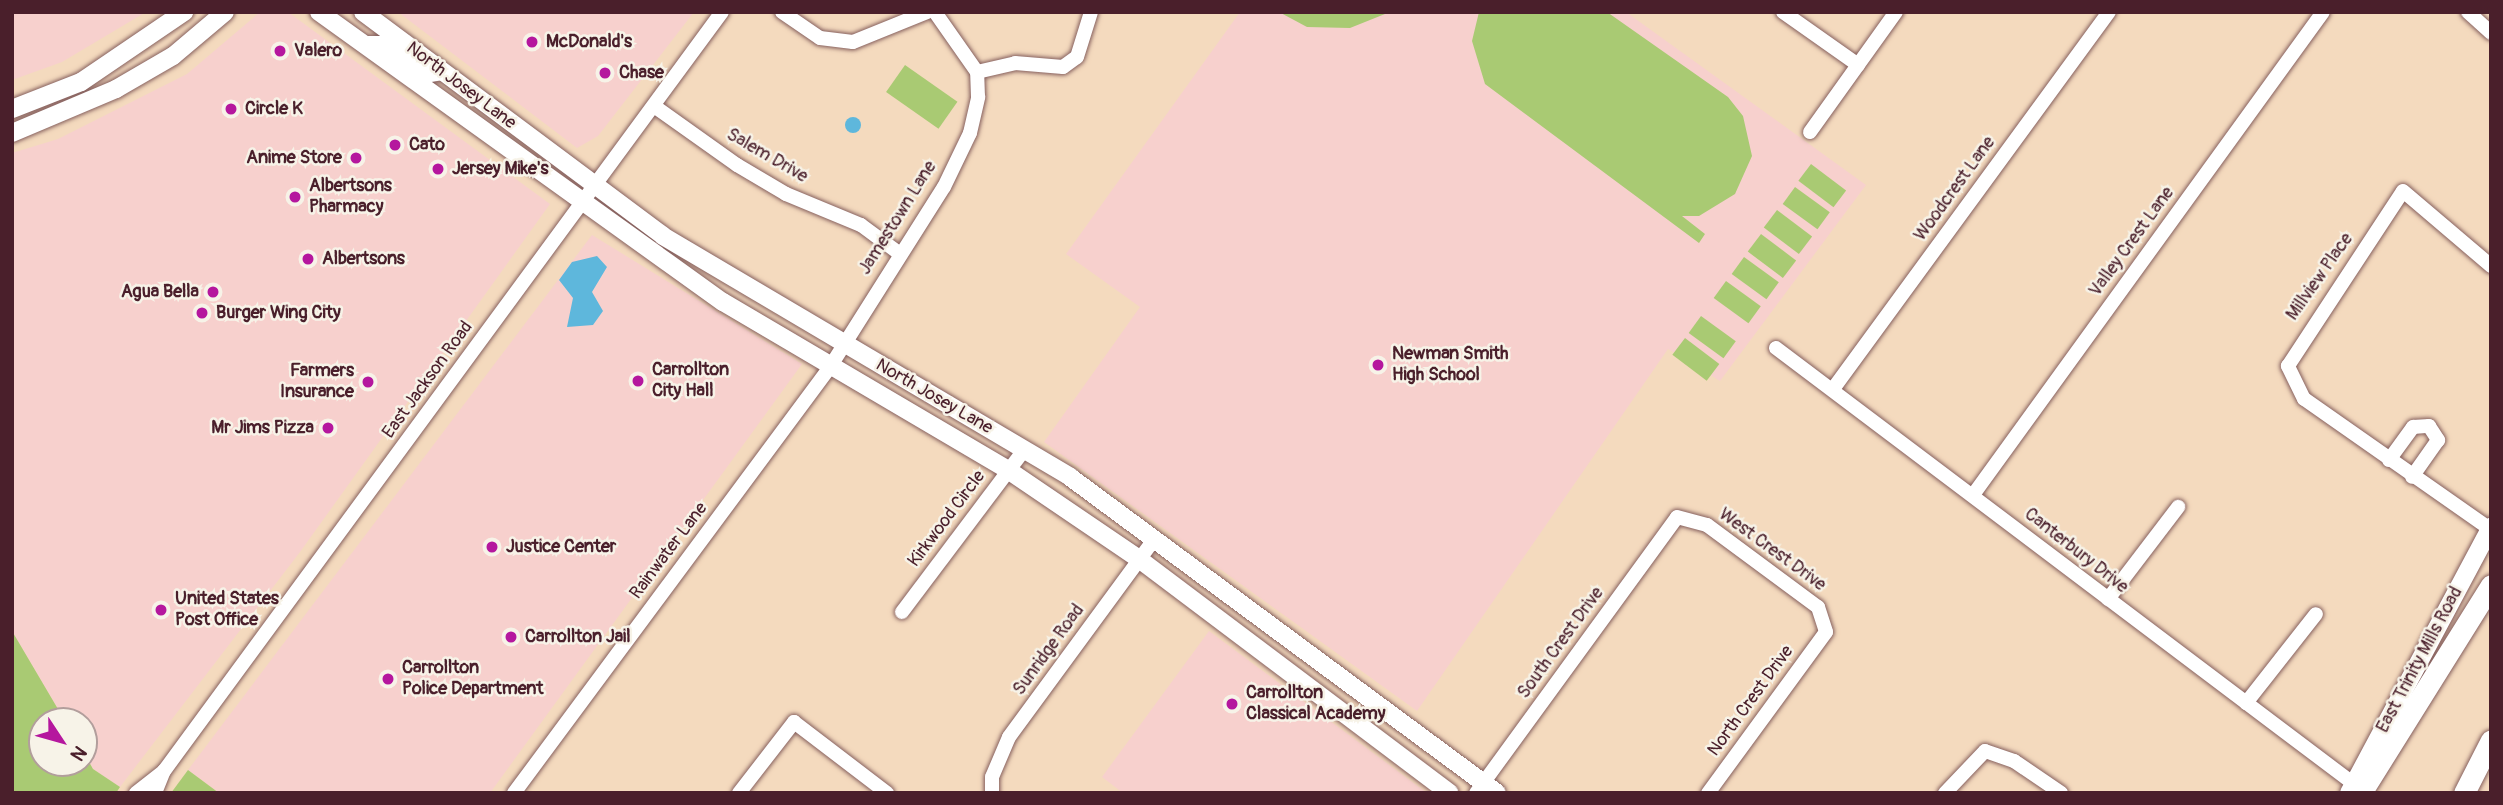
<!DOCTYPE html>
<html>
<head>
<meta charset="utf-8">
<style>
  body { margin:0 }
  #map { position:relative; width:2503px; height:805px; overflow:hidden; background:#f4dabe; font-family:Pangolin,sans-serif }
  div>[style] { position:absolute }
  .built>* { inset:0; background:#f7d0cd }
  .green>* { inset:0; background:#a9ca73; transform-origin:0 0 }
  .water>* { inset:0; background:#5eb7dc }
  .round { border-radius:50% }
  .roads { filter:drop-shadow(0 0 2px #86605e) drop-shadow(0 0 2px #86605e) }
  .minor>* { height:14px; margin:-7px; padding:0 7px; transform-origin:7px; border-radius:7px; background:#fff }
  .major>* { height:18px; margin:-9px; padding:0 9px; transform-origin:9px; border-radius:9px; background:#fff }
  .highway>* { height:21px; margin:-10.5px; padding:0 10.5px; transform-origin:10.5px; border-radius:10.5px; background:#fff }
  .dots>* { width:19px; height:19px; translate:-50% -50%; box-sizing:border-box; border:4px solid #f7f3e8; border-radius:50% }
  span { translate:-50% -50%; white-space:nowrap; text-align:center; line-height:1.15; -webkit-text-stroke:5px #f7f3e8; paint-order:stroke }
  .poi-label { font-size:18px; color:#4a1f2b; font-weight:700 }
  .left { translate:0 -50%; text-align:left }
  .right { translate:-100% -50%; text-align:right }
  .street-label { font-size:18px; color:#4a1f2b }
  .frame { position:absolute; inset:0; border:14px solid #4a1f2b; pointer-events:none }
  .north { position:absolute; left:28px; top:707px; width:70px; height:70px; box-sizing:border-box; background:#f7f3e8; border:2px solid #b29e9c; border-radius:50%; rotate:126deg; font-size:19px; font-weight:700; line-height:28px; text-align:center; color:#4a1f2b }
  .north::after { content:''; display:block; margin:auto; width:24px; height:32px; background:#b5179e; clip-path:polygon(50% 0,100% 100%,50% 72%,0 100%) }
</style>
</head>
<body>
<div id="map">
  <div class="built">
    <div style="clip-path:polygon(12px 12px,146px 12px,62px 62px,12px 80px)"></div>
    <div style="clip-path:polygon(260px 12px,288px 12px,550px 204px,300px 552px,120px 787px,93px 769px,84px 753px,84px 721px,65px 721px,12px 631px,12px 153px,58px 139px,187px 74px)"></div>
    <div style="clip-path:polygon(398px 12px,694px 12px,598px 136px,577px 148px)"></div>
    <div style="clip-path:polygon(1240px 12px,1626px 12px,1866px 185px,1720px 381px,1668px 349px,1417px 711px,1044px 442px,1140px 307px,1066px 254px)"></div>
    <div style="clip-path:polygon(592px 235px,802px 364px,490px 793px,219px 793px,188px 770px)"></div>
    <div style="clip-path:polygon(1209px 631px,1427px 793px,1123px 793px,1102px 777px)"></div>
  </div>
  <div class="green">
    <div style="clip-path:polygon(1279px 12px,1390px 12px,1350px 28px,1307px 27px)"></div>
    <div style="clip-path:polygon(1479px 12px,1607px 12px,1728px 97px,1743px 116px,1752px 156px,1735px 194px,1699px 216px,1682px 216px,1705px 234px,1699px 243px,1485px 84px,1472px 41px)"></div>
    <div style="left:905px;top:65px;width:64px;height:33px;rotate:35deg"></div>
    <div style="left:1811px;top:164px;width:44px;height:21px;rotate:37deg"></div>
    <div style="left:1795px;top:187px;width:43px;height:21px;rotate:36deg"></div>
    <div style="left:1777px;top:210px;width:44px;height:22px;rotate:37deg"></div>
    <div style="left:1761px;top:234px;width:44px;height:22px;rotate:37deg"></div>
    <div style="left:1744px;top:257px;width:43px;height:21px;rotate:36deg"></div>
    <div style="left:1726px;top:281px;width:43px;height:21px;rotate:36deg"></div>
    <div style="left:1701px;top:316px;width:43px;height:21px;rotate:36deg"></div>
    <div style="left:1685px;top:338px;width:43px;height:21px;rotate:37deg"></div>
    <div style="clip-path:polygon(12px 631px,65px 721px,42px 721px,42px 763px,84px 763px,84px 753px,93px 769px,120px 787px,116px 793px,12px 793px)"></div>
    <div style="clip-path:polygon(188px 770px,219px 793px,171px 793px)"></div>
  </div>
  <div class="water">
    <div class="round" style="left:845px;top:117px;width:16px;height:16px"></div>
    <div style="clip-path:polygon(597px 256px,607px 267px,592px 292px,603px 311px,593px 325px,567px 327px,573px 298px,559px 280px,572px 262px)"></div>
  </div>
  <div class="roads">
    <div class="minor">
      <div style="left:782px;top:12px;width:46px;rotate:34.4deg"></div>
      <div style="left:820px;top:38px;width:33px;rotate:7deg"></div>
      <div style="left:853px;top:42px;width:80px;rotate:-22.1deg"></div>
      <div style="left:1783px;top:12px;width:92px;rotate:35.2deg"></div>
      <div style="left:2468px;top:12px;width:31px;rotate:42deg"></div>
      <div style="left:977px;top:72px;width:39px;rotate:-13deg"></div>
      <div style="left:1015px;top:63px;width:48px;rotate:4.8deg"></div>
      <div style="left:1063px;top:67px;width:17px;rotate:-36deg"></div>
      <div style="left:1077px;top:57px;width:47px;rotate:-72.7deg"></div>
      <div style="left:654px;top:106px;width:102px;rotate:35.4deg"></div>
      <div style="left:737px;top:165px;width:57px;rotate:30.6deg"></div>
      <div style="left:786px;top:194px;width:81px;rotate:22.5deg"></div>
      <div style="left:861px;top:225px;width:49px;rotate:36.6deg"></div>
      <div style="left:1810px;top:132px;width:148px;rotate:-54.4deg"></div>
      <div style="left:1776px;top:348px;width:724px;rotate:37.03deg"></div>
      <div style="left:1833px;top:389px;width:467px;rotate:-53.8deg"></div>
      <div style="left:2389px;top:460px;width:41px;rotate:-54deg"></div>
      <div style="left:2413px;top:427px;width:16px;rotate:-4deg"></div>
      <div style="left:2429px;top:426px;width:17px;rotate:57deg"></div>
      <div style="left:2438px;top:440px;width:45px;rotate:125.1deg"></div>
      <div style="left:1973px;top:495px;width:596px;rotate:-54.07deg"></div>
      <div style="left:2490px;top:529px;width:227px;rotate:-145deg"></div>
      <div style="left:2304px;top:399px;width:37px;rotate:-116deg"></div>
      <div style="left:2288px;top:366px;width:209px;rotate:-56.7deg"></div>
      <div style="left:2403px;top:191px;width:116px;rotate:40.4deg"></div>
      <div style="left:2108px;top:599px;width:116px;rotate:-52.7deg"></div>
      <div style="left:902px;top:612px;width:203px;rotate:-53deg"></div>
      <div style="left:2246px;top:703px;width:113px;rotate:-51.8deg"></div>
      <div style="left:136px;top:793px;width:34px;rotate:-38deg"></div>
      <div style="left:155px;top:793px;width:24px;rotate:-68deg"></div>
      <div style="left:164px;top:771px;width:942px;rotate:-53.68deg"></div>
      <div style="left:514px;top:793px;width:530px;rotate:-53.43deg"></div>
      <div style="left:830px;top:367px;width:213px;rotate:-57.7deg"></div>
      <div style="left:944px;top:187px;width:60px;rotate:-64.3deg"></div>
      <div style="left:970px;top:133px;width:37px;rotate:-77deg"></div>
      <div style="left:978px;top:97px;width:25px;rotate:-92deg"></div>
      <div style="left:977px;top:72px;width:73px;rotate:-125deg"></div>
      <div style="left:739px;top:793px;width:90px;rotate:-52.2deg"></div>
      <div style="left:794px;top:722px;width:117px;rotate:37.4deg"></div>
      <div style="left:992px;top:793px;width:16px;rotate:-90deg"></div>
      <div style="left:992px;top:777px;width:43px;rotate:-67deg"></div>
      <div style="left:1009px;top:737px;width:247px;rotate:-53.7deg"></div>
      <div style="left:1476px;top:793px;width:341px;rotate:-53.9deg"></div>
      <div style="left:1677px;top:517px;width:31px;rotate:15deg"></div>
      <div style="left:1707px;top:525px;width:138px;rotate:36.5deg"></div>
      <div style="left:1818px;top:607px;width:26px;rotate:72deg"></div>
      <div style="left:1826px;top:632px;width:200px;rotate:126.2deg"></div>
      <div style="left:1945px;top:793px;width:58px;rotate:-46.4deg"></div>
      <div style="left:1985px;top:751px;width:31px;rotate:19deg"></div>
      <div style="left:2014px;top:761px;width:57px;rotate:34.2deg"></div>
    </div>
    <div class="major">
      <div style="left:319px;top:12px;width:497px;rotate:35.7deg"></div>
      <div style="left:723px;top:302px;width:331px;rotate:30.5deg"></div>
      <div style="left:1008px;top:470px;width:158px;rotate:34.2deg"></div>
      <div style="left:1139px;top:559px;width:389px;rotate:37deg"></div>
      <div style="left:363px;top:12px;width:374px;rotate:36.7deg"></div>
      <div style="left:663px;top:236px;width:473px;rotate:30.6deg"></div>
      <div style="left:1070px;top:477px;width:531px;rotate:36.5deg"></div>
      <div style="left:368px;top:45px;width:14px"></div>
      <div style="left:382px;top:45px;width:51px;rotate:34.6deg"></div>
      <div style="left:424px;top:74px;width:18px;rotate:-9deg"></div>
      <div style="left:12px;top:109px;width:74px;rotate:-21.4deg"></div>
      <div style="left:81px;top:82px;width:125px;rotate:-34.2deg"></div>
      <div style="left:12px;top:133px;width:113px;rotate:-22.9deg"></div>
      <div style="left:116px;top:89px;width:66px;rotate:-30.1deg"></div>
      <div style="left:173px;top:56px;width:68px;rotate:-40.2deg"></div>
      <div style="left:2349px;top:793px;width:302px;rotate:-61.9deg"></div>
    </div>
    <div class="highway">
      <div style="left:2361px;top:793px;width:245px;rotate:-58deg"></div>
      <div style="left:2464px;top:793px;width:59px;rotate:-63deg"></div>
    </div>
  </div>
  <div class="dots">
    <div style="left:532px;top:42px;background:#b5179e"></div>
    <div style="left:280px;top:51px;background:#b5179e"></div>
    <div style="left:605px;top:73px;background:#b5179e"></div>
    <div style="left:231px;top:109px;background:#b5179e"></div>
    <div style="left:395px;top:145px;background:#b5179e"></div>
    <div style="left:356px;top:158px;background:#b5179e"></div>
    <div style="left:438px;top:169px;background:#b5179e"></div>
    <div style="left:295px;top:197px;background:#b5179e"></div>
    <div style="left:308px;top:259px;background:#b5179e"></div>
    <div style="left:213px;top:292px;background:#b5179e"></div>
    <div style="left:202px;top:313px;background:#b5179e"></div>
    <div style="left:1378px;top:365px;background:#b5179e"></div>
    <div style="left:638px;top:381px;background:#b5179e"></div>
    <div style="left:368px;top:382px;background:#b5179e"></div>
    <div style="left:328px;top:428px;background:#b5179e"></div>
    <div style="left:492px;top:547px;background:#b5179e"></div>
    <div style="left:161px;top:610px;background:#b5179e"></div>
    <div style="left:511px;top:637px;background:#b5179e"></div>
    <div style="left:388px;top:679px;background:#b5179e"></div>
    <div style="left:1232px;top:704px;background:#b5179e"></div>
  </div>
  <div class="poi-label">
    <span class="left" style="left:546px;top:42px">McDonald's</span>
    <span class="left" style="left:294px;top:51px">Valero</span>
    <span class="left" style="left:619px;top:73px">Chase</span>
    <span class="left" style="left:245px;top:109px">Circle K</span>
    <span class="left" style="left:409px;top:145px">Cato</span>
    <span class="right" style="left:342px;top:158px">Anime Store</span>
    <span class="left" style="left:452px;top:169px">Jersey Mike's</span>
    <span class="left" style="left:309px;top:197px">Albertsons<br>Pharmacy</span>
    <span class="left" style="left:322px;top:259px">Albertsons</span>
    <span class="right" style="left:199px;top:292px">Agua Bella</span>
    <span class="left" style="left:216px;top:313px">Burger Wing City</span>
    <span class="left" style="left:1392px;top:365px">Newman Smith<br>High School</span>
    <span class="left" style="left:652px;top:381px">Carrollton<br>City Hall</span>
    <span class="right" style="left:354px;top:382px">Farmers<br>Insurance</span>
    <span class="right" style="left:314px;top:428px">Mr Jims Pizza</span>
    <span class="left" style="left:506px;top:547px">Justice Center</span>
    <span class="left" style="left:175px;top:610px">United States<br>Post Office</span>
    <span class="left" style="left:525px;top:637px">Carrollton Jail</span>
    <span class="left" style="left:402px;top:679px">Carrollton<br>Police Department</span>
    <span class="left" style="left:1246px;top:704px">Carrollton<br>Classical Academy</span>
  </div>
  <div class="street-label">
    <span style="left:461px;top:86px;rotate:37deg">North Josey Lane</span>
    <span style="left:767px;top:156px;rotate:30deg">Salem Drive</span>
    <span style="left:1955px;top:189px;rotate:-54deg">Woodcrest Lane</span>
    <span style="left:898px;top:218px;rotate:-58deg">Jamestown Lane</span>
    <span style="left:2132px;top:242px;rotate:-54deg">Valley Crest Lane</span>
    <span style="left:2320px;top:277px;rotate:-55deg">Millview Place</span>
    <span style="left:428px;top:380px;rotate:-54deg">East Jackson Road</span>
    <span style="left:934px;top:397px;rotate:30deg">North Josey Lane</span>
    <span style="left:947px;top:519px;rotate:-53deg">Kirkwood Circle</span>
    <span style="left:1772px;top:550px;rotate:36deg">West Crest Drive</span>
    <span style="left:669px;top:551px;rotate:-53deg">Rainwater Lane</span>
    <span style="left:2076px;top:551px;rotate:38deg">Canterbury Drive</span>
    <span style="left:1561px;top:643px;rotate:-54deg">South Crest Drive</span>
    <span style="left:1049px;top:650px;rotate:-54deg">Sunridge Road</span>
    <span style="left:2420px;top:660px;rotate:-62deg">East Trinity Mills Road</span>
    <span style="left:1751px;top:701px;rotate:-54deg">North Crest Drive</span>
  </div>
  <div class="frame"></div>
  <div class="north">N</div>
</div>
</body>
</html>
